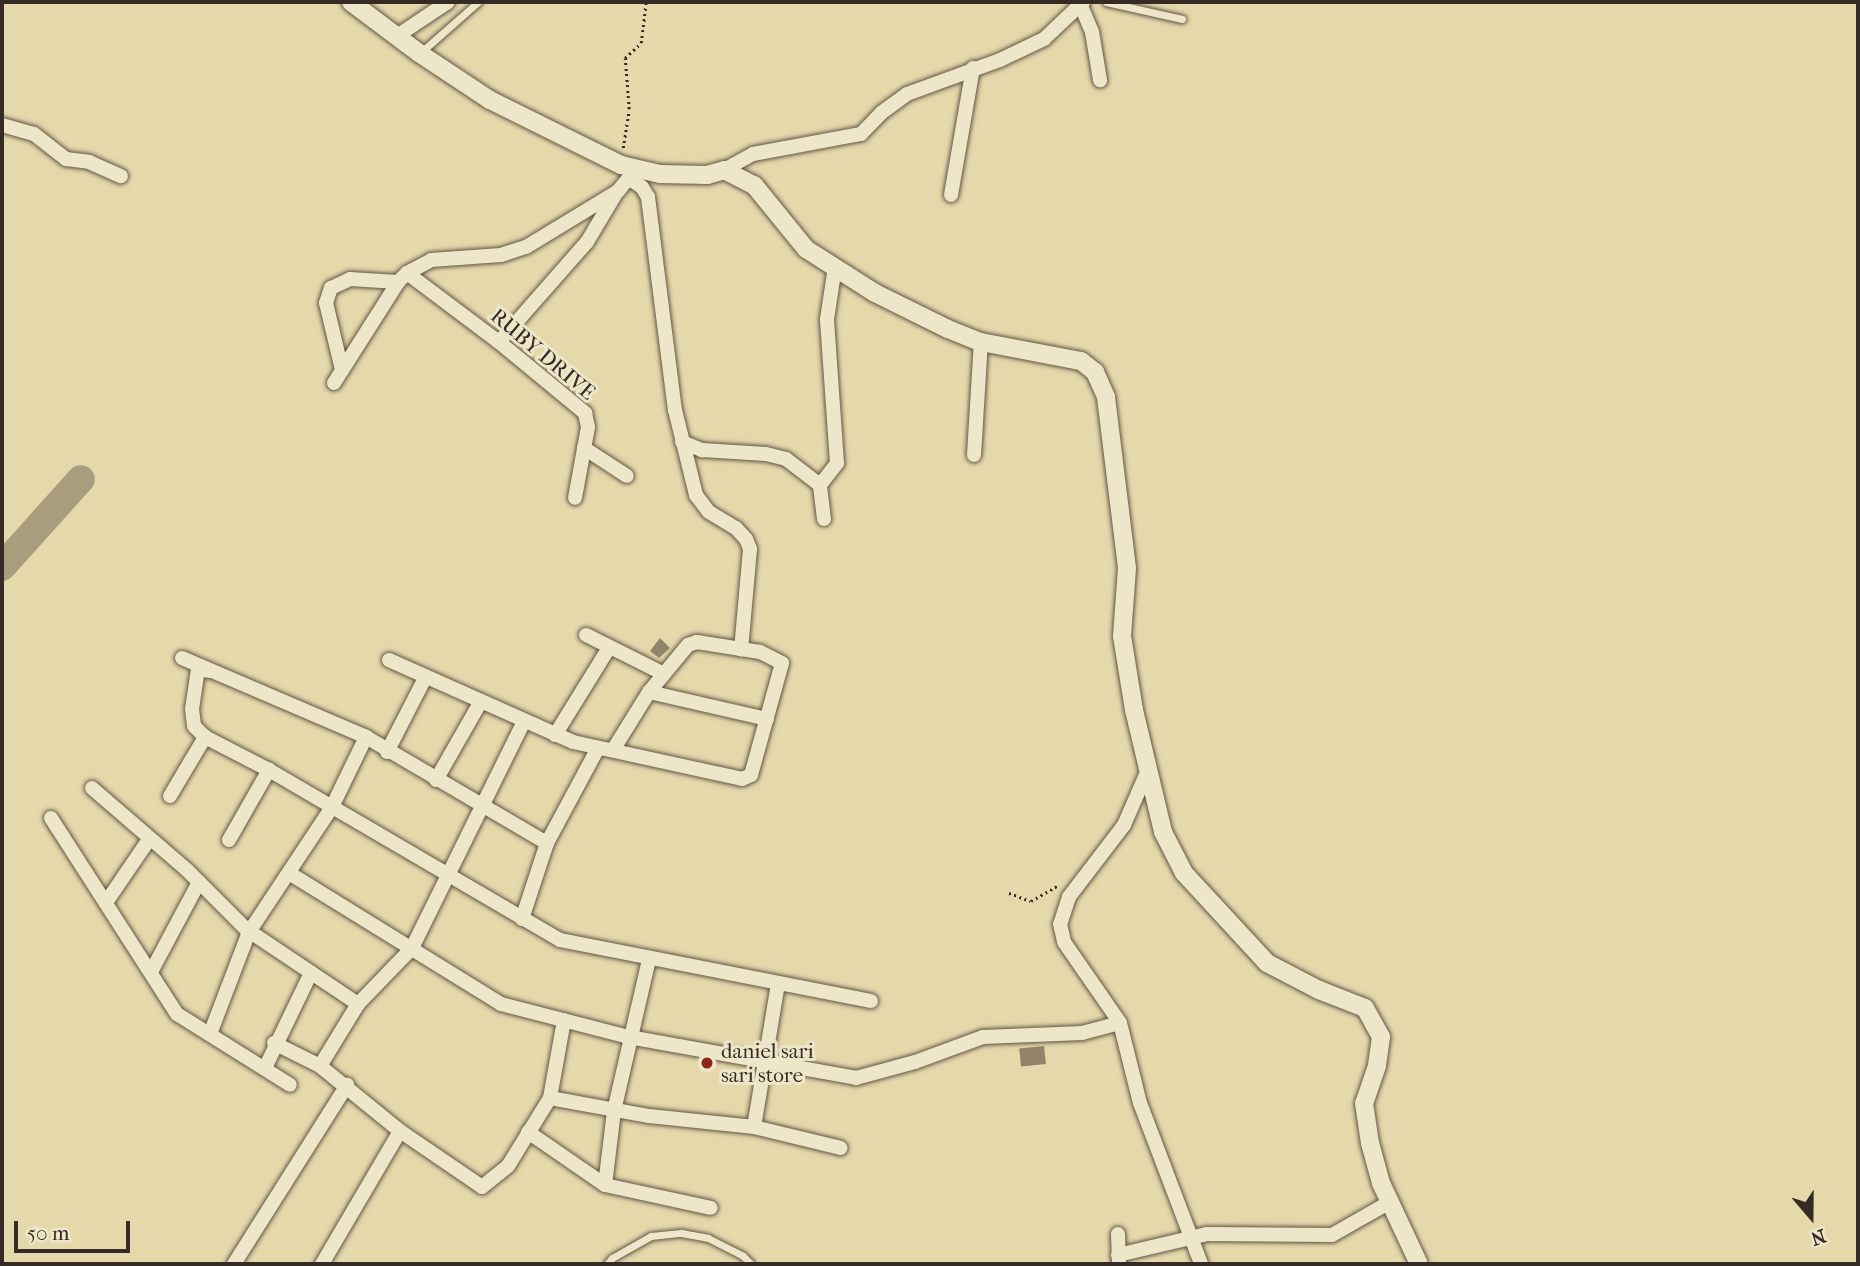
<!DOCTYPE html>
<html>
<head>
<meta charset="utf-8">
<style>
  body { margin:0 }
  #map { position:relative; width:1860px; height:1266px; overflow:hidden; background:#e5d8ab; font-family:"IM FELL French Canon",serif }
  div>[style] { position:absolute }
  .river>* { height:28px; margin:-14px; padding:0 14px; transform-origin:14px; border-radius:14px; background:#aa9d7d }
  .building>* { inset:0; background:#91846a; transform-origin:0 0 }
  .path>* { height:2.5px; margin-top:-1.25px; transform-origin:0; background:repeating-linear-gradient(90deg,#362a24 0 2px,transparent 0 5.5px) }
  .roads { filter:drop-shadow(0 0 2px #625646) drop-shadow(0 0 2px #625646) }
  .service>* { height:7px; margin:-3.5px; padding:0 3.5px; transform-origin:3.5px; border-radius:3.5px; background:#eee6c8 }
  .minor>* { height:14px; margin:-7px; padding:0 7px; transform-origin:7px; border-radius:7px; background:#eee6c8 }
  .tertiary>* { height:18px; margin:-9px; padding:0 9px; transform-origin:9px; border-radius:9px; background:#eee6c8 }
  .dots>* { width:19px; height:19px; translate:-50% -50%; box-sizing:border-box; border:4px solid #eee6c8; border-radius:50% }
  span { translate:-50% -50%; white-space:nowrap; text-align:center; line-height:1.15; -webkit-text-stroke:6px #eee6c8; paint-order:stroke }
  .street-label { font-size:21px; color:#362a24 }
  .poi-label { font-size:21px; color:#362a24 }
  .left { translate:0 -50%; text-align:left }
  .frame { position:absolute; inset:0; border:4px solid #362a24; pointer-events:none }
  .north { position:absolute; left:1776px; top:1182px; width:70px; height:70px; -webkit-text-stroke:5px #eee6c8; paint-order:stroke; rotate:160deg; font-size:19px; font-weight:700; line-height:28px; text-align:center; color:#362a24 }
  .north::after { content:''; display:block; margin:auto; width:24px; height:32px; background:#362a24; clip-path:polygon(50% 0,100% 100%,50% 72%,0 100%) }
  .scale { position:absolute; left:14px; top:1221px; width:116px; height:32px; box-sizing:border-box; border:4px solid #362a24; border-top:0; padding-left:9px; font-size:21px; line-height:24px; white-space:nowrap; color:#362a24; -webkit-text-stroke:5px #eee6c8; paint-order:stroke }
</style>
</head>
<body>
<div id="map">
  <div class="river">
    <div style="left:2px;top:567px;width:118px;rotate:-48.1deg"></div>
  </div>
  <div class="building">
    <div style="clip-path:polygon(660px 638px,670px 648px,659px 658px,650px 651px)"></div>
    <div style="left:1044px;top:1046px;width:18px;height:25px;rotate:84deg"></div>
  </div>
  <div class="path">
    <div style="left:623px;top:148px;width:39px;rotate:-81deg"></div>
    <div style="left:629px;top:109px;width:51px;rotate:-94.5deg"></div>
    <div style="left:625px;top:58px;width:22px;rotate:-43deg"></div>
    <div style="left:641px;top:43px;width:41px;rotate:-83deg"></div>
    <div style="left:1009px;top:893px;width:23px;rotate:20deg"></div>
    <div style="left:1031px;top:901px;width:32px;rotate:-30deg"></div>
  </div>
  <div class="roads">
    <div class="service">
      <div style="left:1106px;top:2px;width:78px;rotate:12.6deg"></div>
      <div style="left:420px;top:53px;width:77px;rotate:-41.3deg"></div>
      <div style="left:607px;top:1264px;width:8px;rotate:-50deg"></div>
      <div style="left:612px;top:1258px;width:45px;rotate:-29.4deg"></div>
      <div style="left:651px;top:1236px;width:30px;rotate:-6deg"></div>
      <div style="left:681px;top:1233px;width:27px;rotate:10deg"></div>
      <div style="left:708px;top:1238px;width:39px;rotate:27deg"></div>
      <div style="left:743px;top:1256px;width:11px;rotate:45deg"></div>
    </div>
    <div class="minor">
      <div style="left:1081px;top:6px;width:28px;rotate:67deg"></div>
      <div style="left:1092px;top:32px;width:49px;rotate:80.5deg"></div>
      <div style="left:397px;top:36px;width:61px;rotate:-33.7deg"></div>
      <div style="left:2px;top:125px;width:33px;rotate:16deg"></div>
      <div style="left:34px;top:134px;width:41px;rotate:38deg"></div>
      <div style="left:66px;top:159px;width:23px;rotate:7deg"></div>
      <div style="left:89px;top:162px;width:35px;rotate:24deg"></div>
      <div style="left:724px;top:170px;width:33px;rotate:-29deg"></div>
      <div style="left:753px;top:154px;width:110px;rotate:-10.5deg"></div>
      <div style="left:861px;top:134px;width:29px;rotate:-46deg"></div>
      <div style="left:881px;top:113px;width:32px;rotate:-36deg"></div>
      <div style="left:907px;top:94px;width:99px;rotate:-20.1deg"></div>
      <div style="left:1000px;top:60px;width:49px;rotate:-25.5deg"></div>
      <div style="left:1044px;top:39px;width:54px;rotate:-43.5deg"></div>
      <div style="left:630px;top:179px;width:14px;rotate:34deg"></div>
      <div style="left:642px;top:187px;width:12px;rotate:59deg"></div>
      <div style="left:648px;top:197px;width:215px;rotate:82.8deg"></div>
      <div style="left:675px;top:410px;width:88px;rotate:76.1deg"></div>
      <div style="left:696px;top:495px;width:21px;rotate:53deg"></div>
      <div style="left:709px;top:512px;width:31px;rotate:31deg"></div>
      <div style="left:736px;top:528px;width:15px;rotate:48deg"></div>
      <div style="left:746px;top:539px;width:11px;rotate:68deg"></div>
      <div style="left:750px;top:549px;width:101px;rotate:95.1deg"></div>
      <div style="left:951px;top:195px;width:129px;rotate:-80.2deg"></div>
      <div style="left:407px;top:273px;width:115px;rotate:36.9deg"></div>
      <div style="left:499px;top:342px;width:112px;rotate:39.5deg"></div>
      <div style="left:585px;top:413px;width:14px;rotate:78deg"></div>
      <div style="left:588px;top:427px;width:72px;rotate:100.4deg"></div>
      <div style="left:499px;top:342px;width:133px;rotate:-48.7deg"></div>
      <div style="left:587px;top:242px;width:55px;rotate:-59.2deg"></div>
      <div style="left:342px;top:370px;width:69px;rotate:-103.4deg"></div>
      <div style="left:326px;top:303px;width:16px;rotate:-72deg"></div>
      <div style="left:331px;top:288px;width:21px;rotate:-25deg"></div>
      <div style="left:350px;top:279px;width:48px;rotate:3.6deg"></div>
      <div style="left:334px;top:383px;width:120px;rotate:-57.6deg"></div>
      <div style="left:398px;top:282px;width:13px;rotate:-45deg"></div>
      <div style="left:407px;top:273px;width:27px;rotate:-28deg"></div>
      <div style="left:431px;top:260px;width:70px;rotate:-4.1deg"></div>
      <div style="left:501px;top:255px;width:26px;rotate:-18deg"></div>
      <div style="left:526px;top:247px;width:108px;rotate:-31.3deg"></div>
      <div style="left:618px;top:191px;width:25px;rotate:-50deg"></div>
      <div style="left:682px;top:442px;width:22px;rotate:22deg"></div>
      <div style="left:702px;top:450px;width:64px;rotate:3.6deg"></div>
      <div style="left:766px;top:454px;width:21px;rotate:14deg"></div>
      <div style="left:786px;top:459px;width:43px;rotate:37.4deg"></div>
      <div style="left:584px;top:448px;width:51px;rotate:33.1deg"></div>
      <div style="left:974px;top:455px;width:113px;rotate:-86.5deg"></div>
      <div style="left:824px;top:519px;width:34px;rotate:-97deg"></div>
      <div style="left:820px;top:485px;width:28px;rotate:-52deg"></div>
      <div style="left:837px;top:463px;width:144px;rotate:-94deg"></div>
      <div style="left:827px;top:319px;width:53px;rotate:-81.3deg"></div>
      <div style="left:586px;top:635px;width:87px;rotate:26.6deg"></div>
      <div style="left:182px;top:658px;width:200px;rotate:23.2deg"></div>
      <div style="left:366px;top:737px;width:210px;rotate:30.4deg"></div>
      <div style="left:389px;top:660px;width:201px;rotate:24deg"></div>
      <div style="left:573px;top:742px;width:173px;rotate:12.3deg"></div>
      <div style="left:742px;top:779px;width:10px;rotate:-24deg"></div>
      <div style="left:751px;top:775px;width:116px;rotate:-74.5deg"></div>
      <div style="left:782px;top:663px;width:25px;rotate:-153deg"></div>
      <div style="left:760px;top:652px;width:64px;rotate:-171deg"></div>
      <div style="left:697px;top:642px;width:9px;rotate:162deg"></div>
      <div style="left:688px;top:645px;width:61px;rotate:129.7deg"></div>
      <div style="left:649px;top:692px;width:68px;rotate:121.8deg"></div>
      <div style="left:210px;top:671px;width:12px;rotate:-171deg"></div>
      <div style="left:198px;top:669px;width:40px;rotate:98.5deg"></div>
      <div style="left:192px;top:709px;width:17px;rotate:83deg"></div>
      <div style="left:194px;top:726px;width:16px;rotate:45deg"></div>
      <div style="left:205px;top:737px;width:72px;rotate:27.3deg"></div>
      <div style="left:269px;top:770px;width:337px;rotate:30.3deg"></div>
      <div style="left:560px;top:940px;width:317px;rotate:11.1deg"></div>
      <div style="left:649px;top:692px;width:121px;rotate:12.9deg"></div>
      <div style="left:555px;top:735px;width:102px;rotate:-58.2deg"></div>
      <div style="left:387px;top:752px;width:85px;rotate:-62.8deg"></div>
      <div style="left:1148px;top:770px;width:60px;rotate:113.6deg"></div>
      <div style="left:1124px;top:825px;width:91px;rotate:127.4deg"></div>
      <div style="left:1069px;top:897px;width:28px;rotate:108deg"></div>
      <div style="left:1060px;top:924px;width:18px;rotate:77deg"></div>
      <div style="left:1064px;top:942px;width:98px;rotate:55.3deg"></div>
      <div style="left:1120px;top:1023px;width:82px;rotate:76deg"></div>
      <div style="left:1140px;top:1103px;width:172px;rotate:69.2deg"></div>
      <div style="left:436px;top:780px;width:91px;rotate:-60.3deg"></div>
      <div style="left:92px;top:788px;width:125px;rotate:40.8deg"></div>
      <div style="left:187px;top:870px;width:83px;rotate:45deg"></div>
      <div style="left:246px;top:929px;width:135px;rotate:33.8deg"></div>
      <div style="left:170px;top:796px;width:69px;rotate:-59.3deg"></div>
      <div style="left:51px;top:818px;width:233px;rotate:57.3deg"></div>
      <div style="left:177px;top:1014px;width:133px;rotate:32.1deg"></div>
      <div style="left:229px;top:840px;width:81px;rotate:-60.3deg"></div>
      <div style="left:289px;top:873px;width:249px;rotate:31.7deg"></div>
      <div style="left:501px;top:1004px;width:132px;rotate:14.5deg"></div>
      <div style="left:629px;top:1037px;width:231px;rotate:10.2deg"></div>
      <div style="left:856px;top:1078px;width:61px;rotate:-15.2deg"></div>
      <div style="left:915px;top:1062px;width:72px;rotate:-20.2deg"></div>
      <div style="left:983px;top:1037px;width:99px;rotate:-2.3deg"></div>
      <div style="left:1082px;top:1033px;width:39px;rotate:-15deg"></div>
      <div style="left:107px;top:901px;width:76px;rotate:-55.7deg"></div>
      <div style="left:522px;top:919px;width:80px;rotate:-71.8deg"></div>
      <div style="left:547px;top:843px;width:108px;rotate:-61.8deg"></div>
      <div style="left:151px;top:972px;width:102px;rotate:-61.9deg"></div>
      <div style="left:210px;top:1034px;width:109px;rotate:-69.1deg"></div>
      <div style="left:249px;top:932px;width:150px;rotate:-56.4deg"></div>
      <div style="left:332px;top:807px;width:78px;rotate:-64.1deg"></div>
      <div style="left:274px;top:1043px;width:51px;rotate:26.6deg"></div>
      <div style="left:320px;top:1066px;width:103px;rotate:39.1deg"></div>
      <div style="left:400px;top:1131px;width:99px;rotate:34.3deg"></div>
      <div style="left:482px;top:1187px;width:33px;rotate:-39deg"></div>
      <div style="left:508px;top:1166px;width:80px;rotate:-58.3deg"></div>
      <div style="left:550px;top:1098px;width:79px;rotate:-79.8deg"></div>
      <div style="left:320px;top:1066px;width:73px;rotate:-58.5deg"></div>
      <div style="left:358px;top:1004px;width:78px;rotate:-46deg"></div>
      <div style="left:412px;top:948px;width:253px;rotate:-63.7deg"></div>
      <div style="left:265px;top:1068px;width:106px;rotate:-64.2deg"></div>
      <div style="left:550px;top:1098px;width:101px;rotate:10.3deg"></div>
      <div style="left:649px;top:1116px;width:106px;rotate:6deg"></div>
      <div style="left:754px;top:1127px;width:89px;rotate:13.6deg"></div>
      <div style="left:754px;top:1127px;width:145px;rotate:-80.5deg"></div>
      <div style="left:528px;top:1132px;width:93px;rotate:34.5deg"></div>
      <div style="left:605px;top:1185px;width:108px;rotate:12.2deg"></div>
      <div style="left:605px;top:1185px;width:75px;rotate:-83.1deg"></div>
      <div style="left:614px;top:1111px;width:156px;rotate:-77deg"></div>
      <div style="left:1118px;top:1234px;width:30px;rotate:88deg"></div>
      <div style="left:1118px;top:1255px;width:91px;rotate:-13.3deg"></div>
      <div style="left:1207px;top:1234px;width:125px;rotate:0.5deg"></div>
      <div style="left:1332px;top:1235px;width:67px;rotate:-29.6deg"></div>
      <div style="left:234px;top:1264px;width:212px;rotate:-57.7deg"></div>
      <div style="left:322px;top:1264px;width:154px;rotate:-59.6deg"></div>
    </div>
    <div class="tertiary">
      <div style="left:351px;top:2px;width:85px;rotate:36.9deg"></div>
      <div style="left:419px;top:53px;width:85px;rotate:33.5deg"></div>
      <div style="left:490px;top:100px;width:146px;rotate:26.4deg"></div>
      <div style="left:621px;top:165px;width:40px;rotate:13deg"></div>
      <div style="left:660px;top:174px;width:47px;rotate:1.2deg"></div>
      <div style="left:707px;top:175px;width:18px;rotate:-16deg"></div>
      <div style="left:724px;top:170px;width:34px;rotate:27deg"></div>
      <div style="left:754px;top:185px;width:82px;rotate:50.9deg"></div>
      <div style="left:806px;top:249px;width:82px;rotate:32.5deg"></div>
      <div style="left:875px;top:293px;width:81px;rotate:26.3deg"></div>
      <div style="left:948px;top:329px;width:35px;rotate:22deg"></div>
      <div style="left:981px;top:342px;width:102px;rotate:10.8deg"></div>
      <div style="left:1081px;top:361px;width:18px;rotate:38deg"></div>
      <div style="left:1095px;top:372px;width:27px;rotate:66deg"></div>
      <div style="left:1106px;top:397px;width:172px;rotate:83deg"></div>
      <div style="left:1127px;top:568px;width:68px;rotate:94.2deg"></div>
      <div style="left:1122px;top:636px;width:75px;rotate:80.8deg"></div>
      <div style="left:1134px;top:710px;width:125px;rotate:76.6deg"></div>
      <div style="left:1163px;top:832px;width:46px;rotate:62.9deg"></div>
      <div style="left:1184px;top:873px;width:122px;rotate:47.3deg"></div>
      <div style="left:1267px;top:963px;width:59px;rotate:27.4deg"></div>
      <div style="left:1319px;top:990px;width:49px;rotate:21.4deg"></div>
      <div style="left:1365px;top:1008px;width:33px;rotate:61deg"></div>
      <div style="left:1381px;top:1037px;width:29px;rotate:98deg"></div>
      <div style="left:1377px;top:1066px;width:39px;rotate:109deg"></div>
      <div style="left:1364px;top:1103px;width:40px;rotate:81.5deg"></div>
      <div style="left:1370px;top:1143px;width:41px;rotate:74.6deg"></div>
      <div style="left:1381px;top:1183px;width:89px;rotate:64.9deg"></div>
    </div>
  </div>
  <div class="dots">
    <div style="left:707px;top:1063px;background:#8f2418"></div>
  </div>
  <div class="street-label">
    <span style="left:543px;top:354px;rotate:40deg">RUBY DRIVE</span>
  </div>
  <div class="poi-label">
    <span class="left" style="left:721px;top:1063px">daniel sari<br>sari store</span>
  </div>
  <div class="frame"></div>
  <div class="north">N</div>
  <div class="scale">50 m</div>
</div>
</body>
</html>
